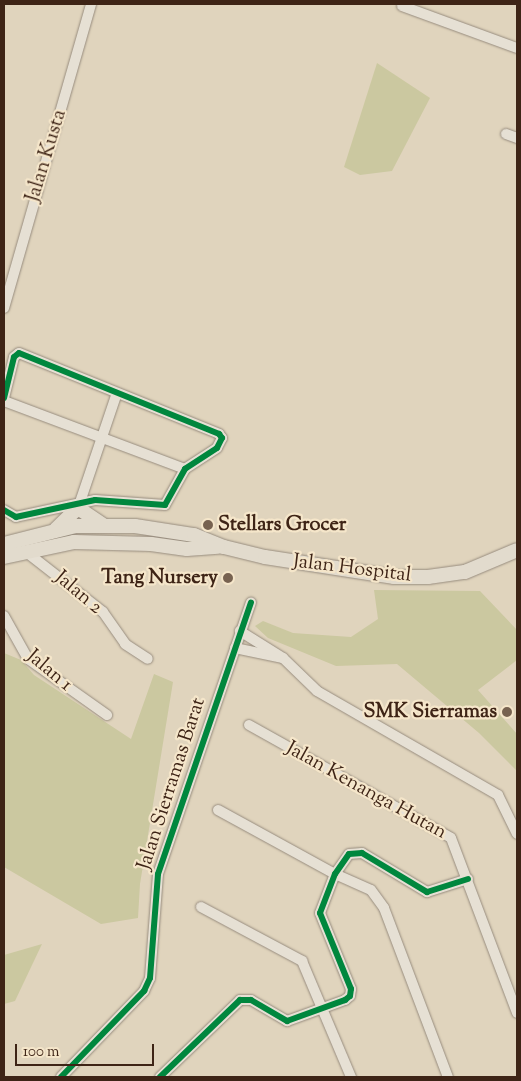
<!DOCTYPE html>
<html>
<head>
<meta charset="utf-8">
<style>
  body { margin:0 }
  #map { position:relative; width:521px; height:1081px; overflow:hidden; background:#e0d4bd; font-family:"Sorts Mill Goudy",serif }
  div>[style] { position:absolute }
  .green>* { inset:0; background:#cbc8a0 }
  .roads { filter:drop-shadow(0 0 1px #978c7e) drop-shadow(0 0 1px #978c7e) }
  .minor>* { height:10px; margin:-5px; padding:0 5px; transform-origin:5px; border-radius:5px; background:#e6e0d4 }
  .major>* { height:14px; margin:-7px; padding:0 7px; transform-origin:7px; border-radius:7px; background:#e2dbcd }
  .cycleway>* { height:6px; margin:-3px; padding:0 3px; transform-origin:3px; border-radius:3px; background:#00873e }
  .dots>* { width:14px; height:14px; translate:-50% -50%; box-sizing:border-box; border:2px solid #f5e6ca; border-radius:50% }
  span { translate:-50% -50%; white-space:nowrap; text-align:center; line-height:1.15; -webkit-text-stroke:4.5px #f5e6ca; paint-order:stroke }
  .street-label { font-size:20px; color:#3e2416 }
  .poi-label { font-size:20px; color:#3e2416; font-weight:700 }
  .left { translate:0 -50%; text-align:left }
  .right { translate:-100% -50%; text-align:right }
  .frame { position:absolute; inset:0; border:5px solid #3e2416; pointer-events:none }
  .scale { position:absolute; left:15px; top:1044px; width:139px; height:22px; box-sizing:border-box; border:2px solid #3e2416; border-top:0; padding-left:6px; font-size:15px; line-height:18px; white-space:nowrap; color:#3e2416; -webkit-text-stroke:4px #f5e6ca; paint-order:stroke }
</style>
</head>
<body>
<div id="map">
  <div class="green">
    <div style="clip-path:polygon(377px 63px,430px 98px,392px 171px,360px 175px,344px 167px)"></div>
    <div style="clip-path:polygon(374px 590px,480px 591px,517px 630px,517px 660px,478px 690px,517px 734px,517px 771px,479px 733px,397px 664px,336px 666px,268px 638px,255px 626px,263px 621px,293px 633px,351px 637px,378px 619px)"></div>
    <div style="clip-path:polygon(4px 653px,21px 660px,34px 675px,131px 739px,154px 674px,173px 682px,140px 884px,138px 918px,101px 924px,4px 867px)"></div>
    <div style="clip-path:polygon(42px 944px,15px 1001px,4px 1004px,4px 955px)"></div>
  </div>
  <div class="roads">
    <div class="minor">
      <div style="left:402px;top:6px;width:122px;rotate:20.1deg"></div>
      <div style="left:506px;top:134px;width:12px;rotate:20deg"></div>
      <div style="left:4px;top:308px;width:316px;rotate:-74deg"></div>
      <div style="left:4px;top:398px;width:42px;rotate:-76.3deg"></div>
      <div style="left:14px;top:357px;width:6px;rotate:-39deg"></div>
      <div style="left:19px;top:353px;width:216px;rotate:22deg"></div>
      <div style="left:219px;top:434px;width:5px;rotate:53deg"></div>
      <div style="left:222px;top:438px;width:11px;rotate:117deg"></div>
      <div style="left:217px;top:448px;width:38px;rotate:147deg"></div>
      <div style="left:185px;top:469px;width:41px;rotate:119.1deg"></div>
      <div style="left:165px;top:505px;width:70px;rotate:-175.9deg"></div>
      <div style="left:95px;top:500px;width:81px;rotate:167.9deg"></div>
      <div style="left:16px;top:517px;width:14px;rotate:-150deg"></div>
      <div style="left:4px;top:401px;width:193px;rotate:20.6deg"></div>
      <div style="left:78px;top:508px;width:121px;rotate:-71.3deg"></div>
      <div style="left:25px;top:551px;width:99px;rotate:38deg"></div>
      <div style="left:103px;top:612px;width:39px;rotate:55deg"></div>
      <div style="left:125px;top:644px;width:27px;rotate:33deg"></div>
      <div style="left:4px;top:616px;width:49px;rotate:60.8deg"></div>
      <div style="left:28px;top:659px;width:97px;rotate:35.3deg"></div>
      <div style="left:235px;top:648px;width:49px;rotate:11.8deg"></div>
      <div style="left:283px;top:658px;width:51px;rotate:-147.9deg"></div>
      <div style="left:283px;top:658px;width:47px;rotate:44.1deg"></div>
      <div style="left:317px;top:691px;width:209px;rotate:29.9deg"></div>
      <div style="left:498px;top:795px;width:43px;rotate:64deg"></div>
      <div style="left:249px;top:725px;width:231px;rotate:29.2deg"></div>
      <div style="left:451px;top:838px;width:187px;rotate:69.3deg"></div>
      <div style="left:218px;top:810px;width:133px;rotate:28.7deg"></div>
      <div style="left:335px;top:874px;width:39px;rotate:24deg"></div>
      <div style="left:371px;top:890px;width:22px;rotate:54deg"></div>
      <div style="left:384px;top:908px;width:181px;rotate:69.3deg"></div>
      <div style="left:201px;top:907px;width:115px;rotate:28.1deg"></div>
      <div style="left:302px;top:961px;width:126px;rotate:67.1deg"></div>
      <div style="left:61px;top:1077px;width:120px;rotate:-46deg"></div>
      <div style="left:144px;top:991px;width:14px;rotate:-65deg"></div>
      <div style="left:150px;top:978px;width:104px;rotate:-85.6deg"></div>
      <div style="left:158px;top:874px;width:287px;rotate:-71.1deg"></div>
      <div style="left:160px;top:1077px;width:111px;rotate:-43.9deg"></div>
      <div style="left:240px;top:1000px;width:11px"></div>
      <div style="left:251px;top:1000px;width:42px;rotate:30.3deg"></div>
      <div style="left:287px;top:1021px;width:62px;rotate:-19.9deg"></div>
      <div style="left:345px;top:1000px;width:6px;rotate:-39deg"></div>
      <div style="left:350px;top:996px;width:7px;rotate:-82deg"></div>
      <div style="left:351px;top:989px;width:82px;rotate:-112.2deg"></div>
      <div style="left:320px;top:913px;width:42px;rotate:-69deg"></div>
      <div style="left:335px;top:874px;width:24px;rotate:-55deg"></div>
      <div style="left:349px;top:854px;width:13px;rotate:-4deg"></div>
      <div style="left:362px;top:853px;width:76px;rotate:31deg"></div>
      <div style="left:427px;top:892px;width:43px;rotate:-17.6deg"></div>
    </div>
    <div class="major">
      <div style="left:56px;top:529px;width:30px;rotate:-44deg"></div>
      <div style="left:78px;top:508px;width:30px;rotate:34deg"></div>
      <div style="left:4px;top:544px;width:73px;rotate:-14.2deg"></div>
      <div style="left:75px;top:526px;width:60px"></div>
      <div style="left:135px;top:526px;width:60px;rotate:8.7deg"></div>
      <div style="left:194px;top:535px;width:32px;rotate:22deg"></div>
      <div style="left:224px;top:547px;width:42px;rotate:13.7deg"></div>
      <div style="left:265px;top:557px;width:131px;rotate:8.8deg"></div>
      <div style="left:394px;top:577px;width:34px"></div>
      <div style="left:428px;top:577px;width:37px;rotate:-8deg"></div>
      <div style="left:465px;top:572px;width:56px;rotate:-22.9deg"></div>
      <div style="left:4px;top:557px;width:72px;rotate:-12.1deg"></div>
      <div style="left:74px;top:542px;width:77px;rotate:1.5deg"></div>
      <div style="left:151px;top:544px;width:36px;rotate:8deg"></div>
      <div style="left:187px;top:549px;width:31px;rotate:-4deg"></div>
    </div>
  </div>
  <div class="cycleway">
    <div style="left:4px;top:398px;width:42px;rotate:-76.3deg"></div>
    <div style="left:14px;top:357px;width:6px;rotate:-39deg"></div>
    <div style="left:19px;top:353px;width:216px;rotate:22deg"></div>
    <div style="left:219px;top:434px;width:5px;rotate:53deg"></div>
    <div style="left:222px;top:438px;width:11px;rotate:117deg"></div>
    <div style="left:217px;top:448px;width:38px;rotate:147deg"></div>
    <div style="left:185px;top:469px;width:41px;rotate:119.1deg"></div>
    <div style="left:165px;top:505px;width:70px;rotate:-175.9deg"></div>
    <div style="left:95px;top:500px;width:81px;rotate:167.9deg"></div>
    <div style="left:16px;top:517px;width:14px;rotate:-150deg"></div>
    <div style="left:61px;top:1077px;width:120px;rotate:-46deg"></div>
    <div style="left:144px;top:991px;width:14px;rotate:-65deg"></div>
    <div style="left:150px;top:978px;width:104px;rotate:-85.6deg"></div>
    <div style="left:158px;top:874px;width:287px;rotate:-71.1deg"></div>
    <div style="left:160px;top:1077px;width:111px;rotate:-43.9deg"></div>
    <div style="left:240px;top:1000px;width:11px"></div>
    <div style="left:251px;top:1000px;width:42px;rotate:30.3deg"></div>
    <div style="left:287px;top:1021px;width:62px;rotate:-19.9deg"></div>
    <div style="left:345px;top:1000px;width:6px;rotate:-39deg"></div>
    <div style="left:350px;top:996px;width:7px;rotate:-82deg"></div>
    <div style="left:351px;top:989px;width:82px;rotate:-112.2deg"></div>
    <div style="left:320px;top:913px;width:42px;rotate:-69deg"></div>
    <div style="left:335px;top:874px;width:24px;rotate:-55deg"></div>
    <div style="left:349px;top:854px;width:13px;rotate:-4deg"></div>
    <div style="left:362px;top:853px;width:76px;rotate:31deg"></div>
    <div style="left:427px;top:892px;width:43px;rotate:-17.6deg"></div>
  </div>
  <div class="dots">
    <div style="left:208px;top:525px;background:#776250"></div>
    <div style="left:228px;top:578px;background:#776250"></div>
    <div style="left:507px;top:712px;background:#776250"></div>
  </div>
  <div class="street-label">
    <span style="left:47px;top:156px;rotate:-73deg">Jalan Kusta</span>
    <span style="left:352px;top:569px;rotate:7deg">Jalan Hospital</span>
    <span style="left:78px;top:593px;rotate:40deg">Jalan 2</span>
    <span style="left:49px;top:671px;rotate:40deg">Jalan 1</span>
    <span style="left:172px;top:784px;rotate:-72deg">Jalan Sierramas Barat</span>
    <span style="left:366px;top:791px;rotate:29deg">Jalan Kenanga Hutan</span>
  </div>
  <div class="poi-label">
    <span class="left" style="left:218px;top:525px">Stellars Grocer</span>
    <span class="right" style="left:218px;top:578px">Tang Nursery</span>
    <span class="right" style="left:497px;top:712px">SMK Sierramas</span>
  </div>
  <div class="frame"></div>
  <div class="scale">100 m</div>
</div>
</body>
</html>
